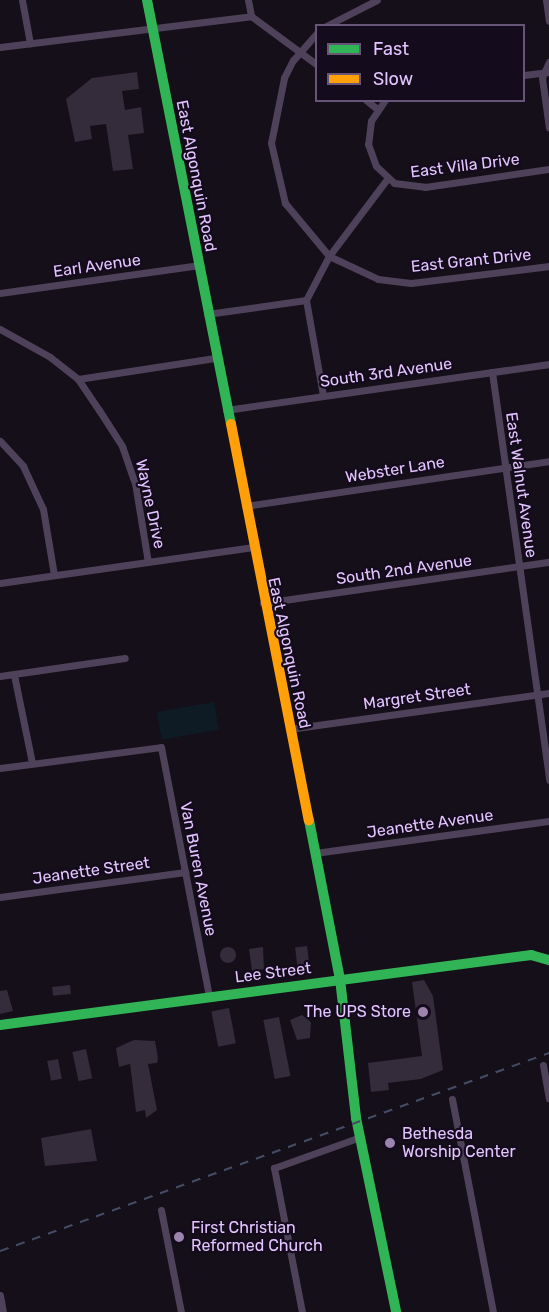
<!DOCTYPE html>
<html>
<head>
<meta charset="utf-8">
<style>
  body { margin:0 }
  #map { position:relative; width:549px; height:1312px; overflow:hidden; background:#140f18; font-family:Rubik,sans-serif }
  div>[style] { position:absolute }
  .green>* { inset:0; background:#0f1b24; transform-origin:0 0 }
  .building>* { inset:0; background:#342b3b; transform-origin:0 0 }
  .round { border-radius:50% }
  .street>* { height:7px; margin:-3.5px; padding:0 3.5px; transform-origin:3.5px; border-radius:3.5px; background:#4d4259 }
  .fast>* { height:10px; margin:-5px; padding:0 5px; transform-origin:5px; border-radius:5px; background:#30b455 }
  .slow>* { height:10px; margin:-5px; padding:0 5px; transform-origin:5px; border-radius:5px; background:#ff9f0a }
  .rail>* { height:2px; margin-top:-1px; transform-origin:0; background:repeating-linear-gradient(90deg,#464b65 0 9px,transparent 0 17px) }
  .dots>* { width:16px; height:16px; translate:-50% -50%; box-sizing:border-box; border:3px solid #140b1c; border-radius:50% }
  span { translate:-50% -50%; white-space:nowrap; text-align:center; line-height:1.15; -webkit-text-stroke:4.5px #140b1c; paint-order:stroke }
  .street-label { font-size:16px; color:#e3c5ff }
  .poi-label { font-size:16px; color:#e3c5ff }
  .right { translate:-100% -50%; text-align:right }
  .left { translate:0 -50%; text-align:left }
  .legend { position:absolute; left:315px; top:24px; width:210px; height:78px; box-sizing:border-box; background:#140b1c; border:2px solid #675577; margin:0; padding:8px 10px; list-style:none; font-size:18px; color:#e3c5ff }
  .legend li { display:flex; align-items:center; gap:12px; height:30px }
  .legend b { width:30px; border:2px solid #675577 }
</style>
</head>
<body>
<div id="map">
  <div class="green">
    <div style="left:214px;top:702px;width:28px;height:58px;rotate:80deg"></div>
  </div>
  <div class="building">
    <div style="clip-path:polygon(137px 72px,139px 89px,122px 91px,125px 110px,141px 107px,144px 133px,128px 135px,133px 169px,113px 171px,106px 124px,90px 126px,92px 139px,75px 142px,66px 99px,92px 78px)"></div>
    <div style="left:307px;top:946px;width:26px;height:12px;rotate:83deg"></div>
    <div style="clip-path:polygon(263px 947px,264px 969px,252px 971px,249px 949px)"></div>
    <div class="round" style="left:220px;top:947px;width:16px;height:16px"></div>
    <div style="clip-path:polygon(424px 980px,433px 996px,443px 1070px,421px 1079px,388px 1083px,389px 1090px,371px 1092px,368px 1063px,422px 1056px,412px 982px)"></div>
    <div style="left:70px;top:985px;width:9px;height:18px;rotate:84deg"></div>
    <div style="clip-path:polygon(7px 990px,13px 1011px,0 1014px,0 991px)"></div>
    <div style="left:229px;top:1008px;width:36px;height:18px;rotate:79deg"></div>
    <div style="clip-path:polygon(302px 1015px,311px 1022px,310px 1038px,297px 1040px,290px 1020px)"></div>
    <div style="left:279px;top:1017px;width:60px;height:16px;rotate:79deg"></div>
    <div style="clip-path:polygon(134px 1040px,155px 1041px,158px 1058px,157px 1063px,148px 1064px,157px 1110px,146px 1118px,145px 1110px,136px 1112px,130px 1064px,119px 1067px,116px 1048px)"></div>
    <div style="left:86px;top:1049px;width:30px;height:14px;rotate:78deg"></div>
    <div style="left:58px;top:1059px;width:20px;height:11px;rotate:79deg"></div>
    <div style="clip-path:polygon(91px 1129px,97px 1161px,45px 1166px,41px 1138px)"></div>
  </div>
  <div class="street">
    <div style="left:22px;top:0;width:44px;rotate:79.5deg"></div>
    <div style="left:248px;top:0;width:16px;rotate:79deg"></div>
    <div style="left:546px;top:0;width:21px;rotate:82deg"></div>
    <div style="left:326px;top:26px;width:57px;rotate:-27deg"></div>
    <div style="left:316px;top:34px;width:35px;rotate:131deg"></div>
    <div style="left:293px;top:60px;width:20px;rotate:117deg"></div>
    <div style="left:284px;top:78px;width:66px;rotate:101.3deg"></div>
    <div style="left:271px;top:143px;width:62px;rotate:76.9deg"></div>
    <div style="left:285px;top:203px;width:69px;rotate:50.3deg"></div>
    <div style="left:329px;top:256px;width:54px;rotate:25.1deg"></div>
    <div style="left:378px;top:279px;width:33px;rotate:7deg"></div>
    <div style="left:411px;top:283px;width:139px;rotate:-7deg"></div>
    <div style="left:0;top:47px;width:253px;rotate:-7deg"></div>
    <div style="left:251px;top:16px;width:81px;rotate:36.4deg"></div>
    <div style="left:549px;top:62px;width:17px;rotate:114deg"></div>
    <div style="left:542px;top:78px;width:50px;rotate:82deg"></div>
    <div style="left:524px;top:75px;width:25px;rotate:-7deg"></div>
    <div style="left:366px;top:100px;width:14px;rotate:39deg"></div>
    <div style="left:385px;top:100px;width:25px;rotate:124deg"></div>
    <div style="left:371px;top:121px;width:23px;rotate:97deg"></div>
    <div style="left:368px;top:144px;width:23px;rotate:70deg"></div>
    <div style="left:376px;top:166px;width:25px;rotate:43deg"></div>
    <div style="left:394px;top:183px;width:31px;rotate:7deg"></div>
    <div style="left:425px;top:187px;width:125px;rotate:-8.3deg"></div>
    <div style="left:0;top:293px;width:200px;rotate:-8deg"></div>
    <div style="left:306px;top:300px;width:50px;rotate:-62.4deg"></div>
    <div style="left:329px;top:256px;width:96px;rotate:-53deg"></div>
    <div style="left:306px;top:300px;width:97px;rotate:79.9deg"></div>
    <div style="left:207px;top:314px;width:100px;rotate:-8deg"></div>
    <div style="left:0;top:329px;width:57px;rotate:29.2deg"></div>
    <div style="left:50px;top:357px;width:36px;rotate:38deg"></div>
    <div style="left:78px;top:379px;width:37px;rotate:56deg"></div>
    <div style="left:99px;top:410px;width:43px;rotate:57.4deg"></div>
    <div style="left:122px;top:446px;width:39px;rotate:71deg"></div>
    <div style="left:135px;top:483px;width:80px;rotate:80.7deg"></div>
    <div style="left:492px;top:372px;width:412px;rotate:82deg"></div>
    <div style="left:78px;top:379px;width:140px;rotate:-8.7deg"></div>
    <div style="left:226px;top:410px;width:326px;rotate:-8.1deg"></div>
    <div style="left:0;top:441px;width:34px;rotate:47deg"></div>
    <div style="left:23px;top:466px;width:47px;rotate:65.1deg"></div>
    <div style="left:43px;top:509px;width:67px;rotate:80.5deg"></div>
    <div style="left:245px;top:506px;width:307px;rotate:-8.4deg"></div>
    <div style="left:0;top:583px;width:256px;rotate:-8.1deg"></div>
    <div style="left:263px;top:603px;width:289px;rotate:-8.2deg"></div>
    <div style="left:14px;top:675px;width:90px;rotate:78.4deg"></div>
    <div style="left:0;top:676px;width:126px;rotate:-8.2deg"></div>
    <div style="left:289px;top:729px;width:262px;rotate:-7.9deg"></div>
    <div style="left:0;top:768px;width:162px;rotate:-7.4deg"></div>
    <div style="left:161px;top:747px;width:254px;rotate:79.1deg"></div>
    <div style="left:315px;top:853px;width:236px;rotate:-7.8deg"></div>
    <div style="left:0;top:897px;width:187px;rotate:-7.7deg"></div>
    <div style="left:543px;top:1065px;width:34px;rotate:80deg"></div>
    <div style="left:452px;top:1099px;width:217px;rotate:79.1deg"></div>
    <div style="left:161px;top:1210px;width:104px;rotate:78.9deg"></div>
    <div style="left:0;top:1295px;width:17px;rotate:80deg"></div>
    <div style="left:302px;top:1312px;width:147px;rotate:-101deg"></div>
    <div style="left:274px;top:1168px;width:91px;rotate:-19.8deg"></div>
  </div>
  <div class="fast">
    <div style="left:147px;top:0;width:432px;rotate:78.8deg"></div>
    <div style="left:309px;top:820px;width:162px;rotate:79deg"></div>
    <div style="left:340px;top:979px;width:140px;rotate:83.4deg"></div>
    <div style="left:356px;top:1118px;width:198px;rotate:78.3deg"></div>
    <div style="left:0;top:1025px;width:536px;rotate:-7.51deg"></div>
    <div style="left:531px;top:955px;width:19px;rotate:16deg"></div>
  </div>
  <div class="slow">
    <div style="left:231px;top:424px;width:404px;rotate:78.9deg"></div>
  </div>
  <div class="rail">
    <div style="left:0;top:1251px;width:584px;rotate:-19.83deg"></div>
  </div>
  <div class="dots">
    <div style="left:423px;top:1012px;background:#9b85ae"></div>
    <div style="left:390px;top:1143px;background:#9b85ae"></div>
    <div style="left:179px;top:1237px;background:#9b85ae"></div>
  </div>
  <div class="street-label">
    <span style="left:465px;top:166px;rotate:-7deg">East Villa Drive</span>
    <span style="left:196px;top:176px;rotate:79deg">East Algonquin Road</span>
    <span style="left:471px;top:261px;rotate:-6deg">East Grant Drive</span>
    <span style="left:97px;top:266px;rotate:-8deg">Earl Avenue</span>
    <span style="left:386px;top:373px;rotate:-8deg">South 3rd Avenue</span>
    <span style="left:395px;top:470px;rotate:-9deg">Webster Lane</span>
    <span style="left:521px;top:485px;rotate:82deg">East Walnut Avenue</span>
    <span style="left:150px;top:504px;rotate:78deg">Wayne Drive</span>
    <span style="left:404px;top:570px;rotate:-8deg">South 2nd Avenue</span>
    <span style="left:289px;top:653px;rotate:78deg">East Algonquin Road</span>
    <span style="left:417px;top:697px;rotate:-8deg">Margret Street</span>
    <span style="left:430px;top:824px;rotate:-8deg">Jeanette Avenue</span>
    <span style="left:198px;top:869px;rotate:79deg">Van Buren Avenue</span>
    <span style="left:91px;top:871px;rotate:-8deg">Jeanette Street</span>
    <span style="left:273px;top:973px;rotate:-7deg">Lee Street</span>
  </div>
  <div class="poi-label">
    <span class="right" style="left:411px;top:1012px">The UPS Store</span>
    <span class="left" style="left:402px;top:1143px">Bethesda<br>Worship Center</span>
    <span class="left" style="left:191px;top:1237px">First Christian<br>Reformed Church</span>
  </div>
  <ul class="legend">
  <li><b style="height:8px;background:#30b455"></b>Fast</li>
  <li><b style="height:8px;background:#ff9f0a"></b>Slow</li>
  </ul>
</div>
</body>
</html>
